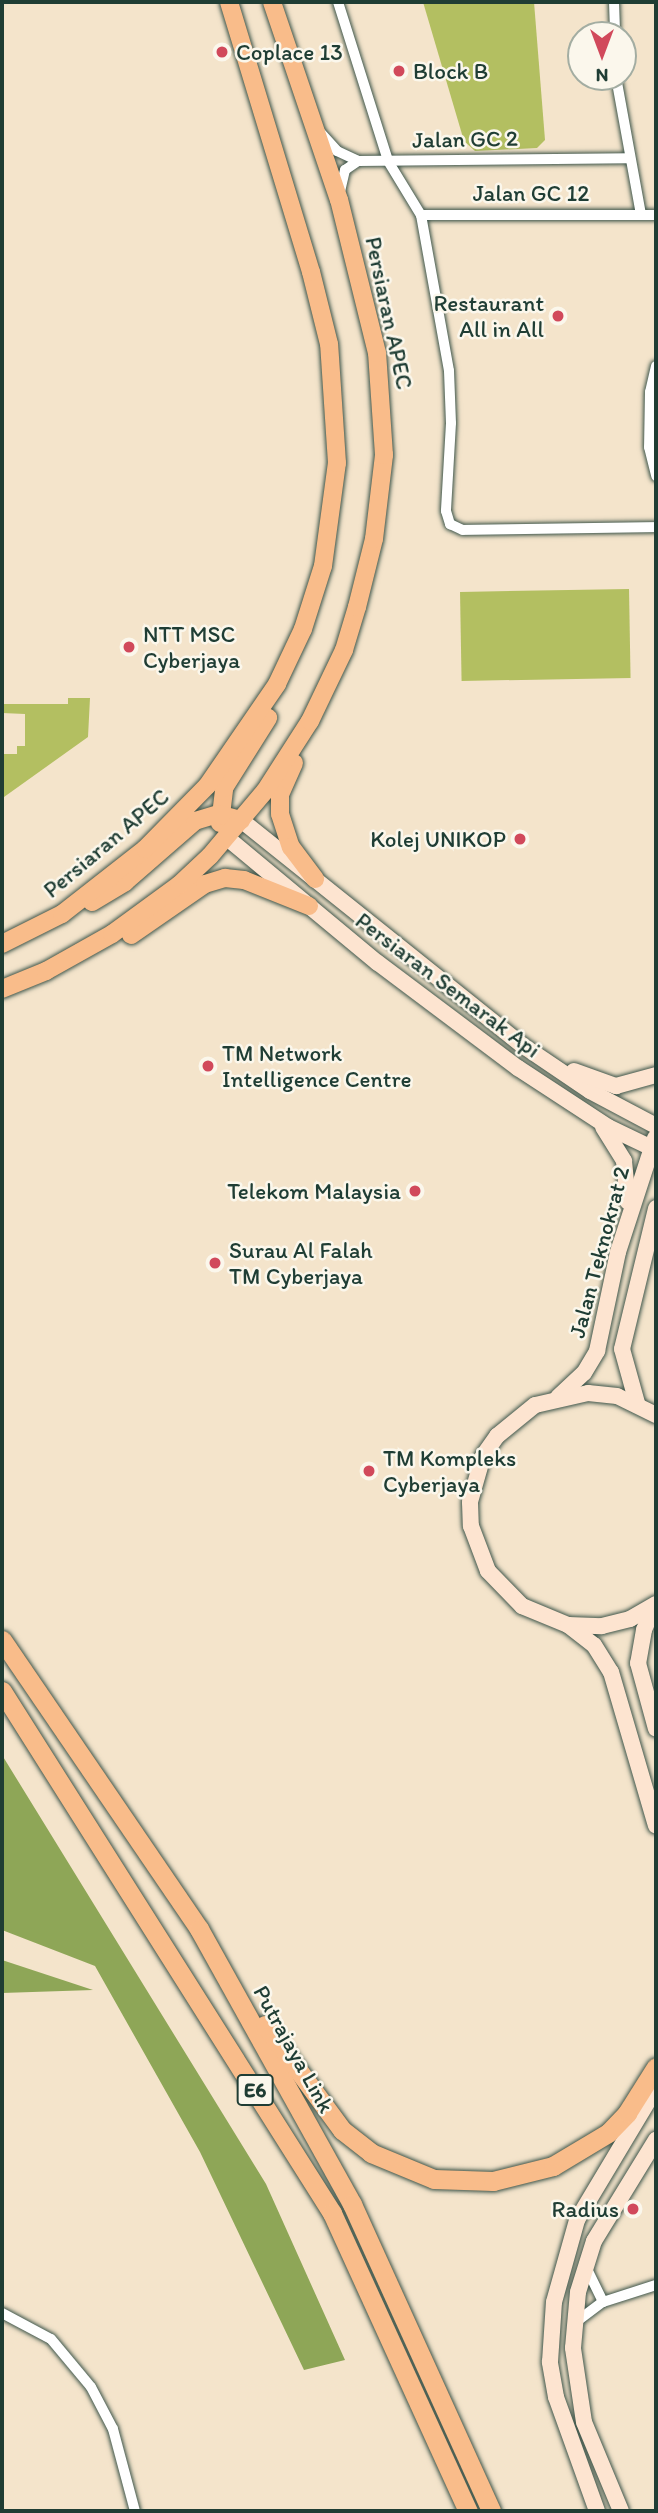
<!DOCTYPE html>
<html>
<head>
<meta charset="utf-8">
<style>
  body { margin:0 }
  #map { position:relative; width:658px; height:2513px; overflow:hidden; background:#f4e4cb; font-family:Itim,sans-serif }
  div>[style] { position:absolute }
  .green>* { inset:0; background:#b3bf61; transform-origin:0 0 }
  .forest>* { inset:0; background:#8ea657 }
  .roads { filter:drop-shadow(0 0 2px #3f564b) drop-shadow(0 0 2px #3f564b) }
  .street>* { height:10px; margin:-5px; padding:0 5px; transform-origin:5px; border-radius:5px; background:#fff }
  .secondary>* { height:16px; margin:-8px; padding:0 8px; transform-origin:8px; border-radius:8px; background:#fde4d0 }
  .primary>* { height:18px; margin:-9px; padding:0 9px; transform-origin:9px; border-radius:9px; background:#f9bc8a }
  .highway>* { height:19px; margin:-9.5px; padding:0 9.5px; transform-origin:9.5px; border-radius:9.5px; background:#f9bc8a }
  .dots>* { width:19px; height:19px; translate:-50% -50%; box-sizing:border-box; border:4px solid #fbf7ec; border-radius:50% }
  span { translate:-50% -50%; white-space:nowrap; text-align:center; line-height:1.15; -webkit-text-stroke:5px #fbf7ec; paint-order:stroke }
  .shield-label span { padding:2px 5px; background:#fbf7ec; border:2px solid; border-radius:5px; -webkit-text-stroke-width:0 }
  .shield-label { font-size:21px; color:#1f3d34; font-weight:700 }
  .poi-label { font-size:23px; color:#1f3d34 }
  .left { translate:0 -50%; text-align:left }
  .right { translate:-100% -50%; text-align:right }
  .street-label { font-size:23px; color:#1f3d34 }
  .frame { position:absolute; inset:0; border:4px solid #1f3d34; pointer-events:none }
  .north { position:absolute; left:567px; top:21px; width:70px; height:70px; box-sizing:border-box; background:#fbf7ec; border:2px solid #a3ada2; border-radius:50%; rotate:180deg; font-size:19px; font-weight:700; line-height:28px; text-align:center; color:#1f3d34 }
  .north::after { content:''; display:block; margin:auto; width:24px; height:32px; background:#d1495b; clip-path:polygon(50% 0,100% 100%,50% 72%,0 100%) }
</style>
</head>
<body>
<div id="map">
  <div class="green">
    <div style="clip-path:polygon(423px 2px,534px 2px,545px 140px,537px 148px,475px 151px,464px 141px)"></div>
    <div style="left:629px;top:589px;width:89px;height:169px;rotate:89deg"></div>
    <div style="clip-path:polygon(68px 698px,90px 698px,88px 737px,4px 797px,2px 754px,17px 754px,17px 746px,25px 746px,25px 714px,2px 713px,2px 704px,68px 704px)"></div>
  </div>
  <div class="forest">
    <div style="clip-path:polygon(2px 1755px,266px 2184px,345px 2360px,304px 2370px,200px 2152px,95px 1966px,2px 1930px)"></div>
    <div style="clip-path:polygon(2px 1960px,93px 1990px,2px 1993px)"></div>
  </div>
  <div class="roads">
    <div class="street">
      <div style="left:338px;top:2px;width:167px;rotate:72.5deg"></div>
      <div style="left:388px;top:161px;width:63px;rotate:58.6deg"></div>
      <div style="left:614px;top:2px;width:33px;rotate:88deg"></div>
      <div style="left:616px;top:77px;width:139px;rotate:79.7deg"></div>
      <div style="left:321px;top:133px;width:24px;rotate:48deg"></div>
      <div style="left:337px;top:151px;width:23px;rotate:25deg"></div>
      <div style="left:358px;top:161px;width:271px;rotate:-0.6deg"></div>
      <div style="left:339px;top:196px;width:27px;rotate:-77deg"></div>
      <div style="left:345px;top:170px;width:16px;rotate:-35deg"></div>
      <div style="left:421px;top:215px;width:158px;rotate:79.8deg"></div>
      <div style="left:449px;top:371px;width:52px;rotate:87.8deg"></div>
      <div style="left:451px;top:423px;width:88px;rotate:93.3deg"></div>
      <div style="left:446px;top:511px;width:14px;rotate:73deg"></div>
      <div style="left:450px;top:524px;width:14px;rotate:25deg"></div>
      <div style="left:463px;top:530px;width:193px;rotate:-0.9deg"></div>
      <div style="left:421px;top:215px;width:235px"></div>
      <div style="left:656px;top:366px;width:27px;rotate:103deg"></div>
      <div style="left:650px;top:392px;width:55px;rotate:91deg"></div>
      <div style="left:649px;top:447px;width:30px;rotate:76deg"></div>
      <div style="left:586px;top:2267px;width:39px;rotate:64deg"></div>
      <div style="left:2px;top:2313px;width:55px;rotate:28deg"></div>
      <div style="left:51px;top:2339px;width:62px;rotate:50.2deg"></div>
      <div style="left:91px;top:2387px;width:47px;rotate:62.4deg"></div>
      <div style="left:113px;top:2429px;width:85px;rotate:75deg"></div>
      <div style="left:576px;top:2322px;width:34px;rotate:-37deg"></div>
      <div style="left:603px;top:2302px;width:56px;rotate:-17.8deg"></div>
    </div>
    <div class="secondary">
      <div style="left:241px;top:820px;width:360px;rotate:38.7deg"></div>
      <div style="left:522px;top:1045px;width:82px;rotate:34.1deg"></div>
      <div style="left:590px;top:1091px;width:75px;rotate:27.9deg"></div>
      <div style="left:226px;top:837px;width:197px;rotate:39.7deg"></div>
      <div style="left:378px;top:963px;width:175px;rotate:36.9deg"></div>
      <div style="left:518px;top:1068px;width:108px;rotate:33.2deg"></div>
      <div style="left:608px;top:1127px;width:53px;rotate:25.6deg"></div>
      <div style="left:574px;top:1071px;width:45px;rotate:19.7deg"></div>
      <div style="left:616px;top:1086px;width:41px;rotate:-15.4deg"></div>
      <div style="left:603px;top:1127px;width:40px;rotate:58deg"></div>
      <div style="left:624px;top:1161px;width:41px;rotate:84.4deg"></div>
      <div style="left:558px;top:1397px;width:35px;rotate:-43deg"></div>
      <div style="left:584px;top:1373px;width:26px;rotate:-59deg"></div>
      <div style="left:597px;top:1351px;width:101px;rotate:-78deg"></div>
      <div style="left:618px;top:1252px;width:120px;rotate:-72deg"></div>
      <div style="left:637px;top:1403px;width:56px;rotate:-105.5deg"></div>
      <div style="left:622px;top:1349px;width:145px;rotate:-76.4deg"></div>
      <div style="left:656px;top:1415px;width:43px;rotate:-154deg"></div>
      <div style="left:617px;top:1396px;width:29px;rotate:-174deg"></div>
      <div style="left:588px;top:1393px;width:54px;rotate:167.2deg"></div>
      <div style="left:535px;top:1405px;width:49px;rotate:140.8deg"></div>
      <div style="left:497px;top:1436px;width:24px;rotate:125deg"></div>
      <div style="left:483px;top:1456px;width:48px;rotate:105.8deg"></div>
      <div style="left:470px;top:1502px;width:24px;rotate:88deg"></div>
      <div style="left:471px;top:1526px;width:48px;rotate:69.3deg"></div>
      <div style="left:488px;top:1571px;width:49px;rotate:45.8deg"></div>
      <div style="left:522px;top:1606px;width:50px;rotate:22.4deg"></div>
      <div style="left:568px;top:1625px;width:34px;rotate:2deg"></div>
      <div style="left:602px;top:1626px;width:29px;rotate:-14deg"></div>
      <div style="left:630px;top:1619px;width:30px;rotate:-30deg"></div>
      <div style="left:655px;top:1605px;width:27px;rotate:114deg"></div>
      <div style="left:644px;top:1630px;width:34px;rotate:100deg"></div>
      <div style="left:638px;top:1663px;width:68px;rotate:74.7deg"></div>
      <div style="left:568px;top:1625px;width:33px;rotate:38deg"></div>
      <div style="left:594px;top:1645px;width:32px;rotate:58deg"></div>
      <div style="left:611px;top:1672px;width:160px;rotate:73.7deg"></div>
      <div style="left:597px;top:2511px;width:121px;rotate:-109.8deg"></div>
      <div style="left:556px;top:2397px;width:36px;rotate:-100deg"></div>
      <div style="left:550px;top:2362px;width:60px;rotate:-86.2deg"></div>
      <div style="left:554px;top:2302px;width:85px;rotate:-74.3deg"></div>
      <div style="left:577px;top:2220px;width:154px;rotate:-59.1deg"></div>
      <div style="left:621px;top:2511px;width:96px;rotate:-112.6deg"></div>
      <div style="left:584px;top:2422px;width:75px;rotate:-98.5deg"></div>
      <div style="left:573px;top:2348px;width:56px;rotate:-84.9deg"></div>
      <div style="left:578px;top:2292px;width:53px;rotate:-72.6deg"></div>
      <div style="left:594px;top:2241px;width:119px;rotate:-58.5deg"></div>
    </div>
    <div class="primary">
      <div style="left:294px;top:763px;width:35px;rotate:114deg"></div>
      <div style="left:280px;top:795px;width:19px;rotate:90deg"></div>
      <div style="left:280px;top:814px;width:35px;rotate:72deg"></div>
      <div style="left:291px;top:847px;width:40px;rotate:53deg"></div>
      <div style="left:220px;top:823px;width:35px;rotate:-83deg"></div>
      <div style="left:224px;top:788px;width:83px;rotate:-57.8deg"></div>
      <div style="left:92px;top:902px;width:39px;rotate:-31deg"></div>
      <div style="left:125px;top:882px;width:93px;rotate:-41.1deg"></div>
      <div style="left:195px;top:821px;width:24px;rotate:-17deg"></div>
      <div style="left:218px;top:814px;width:24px;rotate:15deg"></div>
      <div style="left:131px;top:935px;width:90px;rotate:-34.6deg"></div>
      <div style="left:205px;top:884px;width:21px;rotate:-17deg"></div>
      <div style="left:225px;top:878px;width:19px;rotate:6deg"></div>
      <div style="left:244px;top:880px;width:70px;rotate:21.8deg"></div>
      <div style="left:2px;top:944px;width:67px;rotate:-26.6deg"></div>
      <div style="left:62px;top:914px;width:105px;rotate:-38.1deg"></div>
      <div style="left:145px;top:849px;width:88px;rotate:-45.5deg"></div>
      <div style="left:207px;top:786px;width:124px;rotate:-55.5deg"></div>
      <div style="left:277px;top:684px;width:61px;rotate:-64.7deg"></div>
      <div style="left:303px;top:629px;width:66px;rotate:-72.4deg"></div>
      <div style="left:323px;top:566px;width:104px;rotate:-82.3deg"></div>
      <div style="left:337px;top:463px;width:119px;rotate:-93.8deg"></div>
      <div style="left:329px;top:344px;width:74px;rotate:-104deg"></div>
      <div style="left:311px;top:272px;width:282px;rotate:-106.9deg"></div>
      <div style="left:2px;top:989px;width:48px;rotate:-22.2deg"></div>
      <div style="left:46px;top:971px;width:76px;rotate:-29.3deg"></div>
      <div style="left:112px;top:934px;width:83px;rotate:-36.2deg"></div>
      <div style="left:179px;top:885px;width:42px;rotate:-43.1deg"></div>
      <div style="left:210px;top:856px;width:85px;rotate:-49.8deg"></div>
      <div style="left:265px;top:791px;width:83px;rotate:-57.3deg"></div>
      <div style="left:310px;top:721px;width:79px;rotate:-64.4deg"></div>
      <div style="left:344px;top:650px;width:45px;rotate:-73.2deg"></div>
      <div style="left:357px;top:607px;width:70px;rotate:-76deg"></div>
      <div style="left:374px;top:539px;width:85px;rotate:-83.2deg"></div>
      <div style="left:384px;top:455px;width:102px;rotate:-93.9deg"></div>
      <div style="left:377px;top:353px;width:158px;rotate:-103.9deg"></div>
      <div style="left:339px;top:200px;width:209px;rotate:-108.7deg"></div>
    </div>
    <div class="highway">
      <div style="left:2px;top:1640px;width:350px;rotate:55.7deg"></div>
      <div style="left:199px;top:1929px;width:315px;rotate:60.9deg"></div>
      <div style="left:352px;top:2204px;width:337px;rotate:65.6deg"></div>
      <div style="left:2px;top:1691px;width:618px;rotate:57.7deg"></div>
      <div style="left:332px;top:2213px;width:328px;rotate:65.5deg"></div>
      <div style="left:265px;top:2025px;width:130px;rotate:53.7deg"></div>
      <div style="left:342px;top:2130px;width:37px;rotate:38deg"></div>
      <div style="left:371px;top:2153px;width:68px;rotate:22.4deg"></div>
      <div style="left:434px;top:2179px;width:59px;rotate:1.9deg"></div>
      <div style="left:493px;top:2181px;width:62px;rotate:-14deg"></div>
      <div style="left:553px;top:2166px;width:64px;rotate:-31deg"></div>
      <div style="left:608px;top:2133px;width:28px;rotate:-46deg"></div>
      <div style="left:627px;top:2113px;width:54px;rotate:-57.8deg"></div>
    </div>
  </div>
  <div class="dots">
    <div style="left:222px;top:52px;background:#d1495b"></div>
    <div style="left:399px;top:71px;background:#d1495b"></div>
    <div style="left:558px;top:316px;background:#d1495b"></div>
    <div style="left:129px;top:647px;background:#d1495b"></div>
    <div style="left:520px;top:839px;background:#d1495b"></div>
    <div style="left:208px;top:1066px;background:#d1495b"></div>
    <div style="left:415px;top:1191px;background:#d1495b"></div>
    <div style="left:215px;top:1263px;background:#d1495b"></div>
    <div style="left:369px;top:1471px;background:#d1495b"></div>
    <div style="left:633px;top:2209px;background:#d1495b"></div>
  </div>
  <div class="shield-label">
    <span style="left:255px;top:2090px">E6</span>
  </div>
  <div class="poi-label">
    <span class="left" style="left:236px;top:52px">Coplace 13</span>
    <span class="left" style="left:413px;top:71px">Block B</span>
    <span class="right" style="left:544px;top:316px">Restaurant<br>All in All</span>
    <span class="left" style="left:143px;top:647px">NTT MSC<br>Cyberjaya</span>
    <span class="right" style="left:506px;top:839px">Kolej UNIKOP</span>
    <span class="left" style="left:222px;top:1066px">TM Network<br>Intelligence Centre</span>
    <span class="right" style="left:401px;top:1191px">Telekom Malaysia</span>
    <span class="left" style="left:229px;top:1263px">Surau Al Falah<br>TM Cyberjaya</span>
    <span class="left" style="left:383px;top:1471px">TM Kompleks<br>Cyberjaya</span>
    <span class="right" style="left:619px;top:2209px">Radius</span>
  </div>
  <div class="street-label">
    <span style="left:465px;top:139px;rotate:-1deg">Jalan GC 2</span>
    <span style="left:531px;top:193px">Jalan GC 12</span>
    <span style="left:389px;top:313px;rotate:78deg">Persiaran APEC</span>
    <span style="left:106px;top:843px;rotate:-40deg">Persiaran APEC</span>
    <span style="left:448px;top:985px;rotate:37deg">Persiaran Semarak Api</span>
    <span style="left:599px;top:1252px;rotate:-75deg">Jalan Teknokrat 2</span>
    <span style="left:294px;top:2049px;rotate:61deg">Putrajaya Link</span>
  </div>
  <div class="frame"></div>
  <div class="north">N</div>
</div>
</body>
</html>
